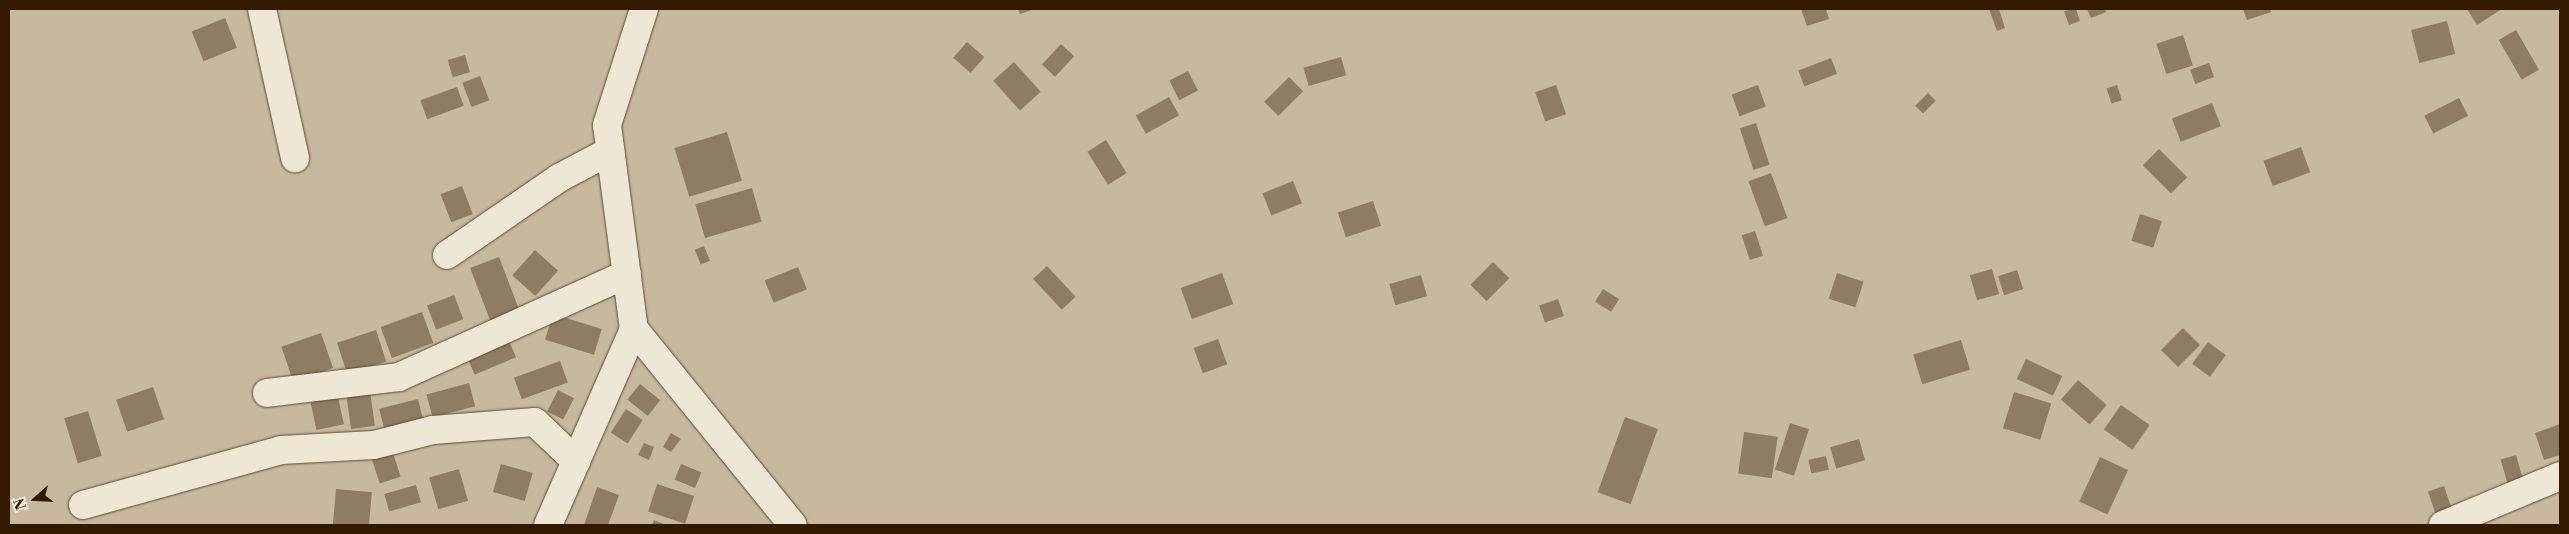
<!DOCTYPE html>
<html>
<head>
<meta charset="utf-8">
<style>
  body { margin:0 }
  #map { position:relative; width:2569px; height:534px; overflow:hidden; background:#e5dabe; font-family:"Libre Bodoni",serif }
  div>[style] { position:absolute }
  .green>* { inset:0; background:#c7b99e; transform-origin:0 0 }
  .building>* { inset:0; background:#8f7d63; transform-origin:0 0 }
  .roads { filter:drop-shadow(0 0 1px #5f4930) drop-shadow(0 0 1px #5f4930) }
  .street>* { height:28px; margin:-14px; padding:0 14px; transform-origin:14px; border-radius:14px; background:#eee7d5 }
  span { translate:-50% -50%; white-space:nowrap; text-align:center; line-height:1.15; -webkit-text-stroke:4px #eee7d5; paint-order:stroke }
  .frame { position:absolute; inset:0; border:10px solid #321900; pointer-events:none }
  .north { position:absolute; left:10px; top:474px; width:50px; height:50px; -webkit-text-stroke:4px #eee7d5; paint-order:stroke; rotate:251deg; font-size:14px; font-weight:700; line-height:20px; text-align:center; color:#321900 }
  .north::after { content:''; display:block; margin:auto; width:18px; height:22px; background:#321900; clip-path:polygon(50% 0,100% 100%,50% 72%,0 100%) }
</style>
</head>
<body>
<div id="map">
  <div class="green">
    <div style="left:9px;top:9px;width:2551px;height:516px"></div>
  </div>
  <div class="building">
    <div style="clip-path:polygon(1018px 9px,1035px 9px,1020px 14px)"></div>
    <div style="clip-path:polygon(1801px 9px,1826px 9px,1829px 19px,1807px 26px)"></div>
    <div style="clip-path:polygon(1989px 9px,1999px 9px,2005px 28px,1997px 31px)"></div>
    <div style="clip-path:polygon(2076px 9px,2080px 21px,2069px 25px,2064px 11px)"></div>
    <div style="clip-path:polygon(2087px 9px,2105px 9px,2106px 12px,2091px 18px)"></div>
    <div style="clip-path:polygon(2243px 9px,2270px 9px,2271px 12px,2247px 20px)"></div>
    <div style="clip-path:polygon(2467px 9px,2502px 9px,2477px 25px)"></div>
    <div style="left:225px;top:18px;width:32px;height:36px;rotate:68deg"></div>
    <div style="left:2447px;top:21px;width:34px;height:37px;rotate:76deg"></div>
    <div style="left:2516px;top:30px;width:46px;height:20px;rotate:60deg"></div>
    <div style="left:2183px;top:35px;width:32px;height:28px;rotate:72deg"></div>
    <div style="left:967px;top:42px;width:23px;height:21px;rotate:41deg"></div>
    <div style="left:1061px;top:44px;width:18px;height:28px;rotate:43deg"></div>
    <div style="left:465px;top:55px;width:18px;height:18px;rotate:74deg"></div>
    <div style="left:1341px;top:57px;width:19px;height:39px;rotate:74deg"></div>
    <div style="left:1831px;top:58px;width:17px;height:35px;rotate:69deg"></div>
    <div style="left:1014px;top:62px;width:40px;height:28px;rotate:48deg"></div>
    <div style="left:2209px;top:63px;width:15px;height:20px;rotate:70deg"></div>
    <div style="left:1188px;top:71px;width:22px;height:21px;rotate:63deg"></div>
    <div style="left:480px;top:76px;width:26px;height:19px;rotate:69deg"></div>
    <div style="left:1289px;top:77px;width:20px;height:35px;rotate:45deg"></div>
    <div style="left:1556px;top:85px;width:31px;height:22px;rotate:71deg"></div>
    <div style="left:1758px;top:85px;width:23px;height:28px;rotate:70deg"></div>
    <div style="left:2117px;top:85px;width:16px;height:11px;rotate:72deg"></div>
    <div style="left:457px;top:87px;width:20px;height:39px;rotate:70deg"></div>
    <div style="left:1928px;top:93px;width:11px;height:18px;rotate:45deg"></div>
    <div style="left:1169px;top:97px;width:21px;height:38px;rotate:61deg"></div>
    <div style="left:2459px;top:98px;width:20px;height:39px;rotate:63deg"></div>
    <div style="left:2212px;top:103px;width:25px;height:43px;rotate:69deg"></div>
    <div style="left:1756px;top:123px;width:44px;height:17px;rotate:72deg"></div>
    <div style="left:727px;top:132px;width:51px;height:55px;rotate:73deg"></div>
    <div style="left:1106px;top:140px;width:39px;height:22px;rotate:58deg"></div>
    <div style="left:2301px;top:147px;width:27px;height:40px;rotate:70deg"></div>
    <div style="left:2159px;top:149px;width:40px;height:23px;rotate:45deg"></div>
    <div style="left:1771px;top:173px;width:48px;height:24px;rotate:70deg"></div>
    <div style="left:1293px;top:181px;width:24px;height:33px;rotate:68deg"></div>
    <div style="left:462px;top:186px;width:30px;height:23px;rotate:69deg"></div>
    <div style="left:752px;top:188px;width:35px;height:59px;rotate:74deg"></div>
    <div style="left:1373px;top:201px;width:26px;height:37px;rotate:72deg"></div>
    <div style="left:2140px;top:214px;width:23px;height:28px;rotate:18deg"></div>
    <div style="left:1755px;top:231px;width:26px;height:14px;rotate:72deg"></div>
    <div style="left:704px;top:246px;width:16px;height:10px;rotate:68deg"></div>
    <div style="left:535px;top:250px;width:31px;height:34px;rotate:42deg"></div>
    <div style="left:499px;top:257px;width:64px;height:31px;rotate:69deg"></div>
    <div style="left:1493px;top:262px;width:23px;height:32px;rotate:45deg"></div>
    <div style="left:1047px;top:266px;width:42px;height:19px;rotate:47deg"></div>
    <div style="left:798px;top:267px;width:24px;height:36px;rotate:68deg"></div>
    <div style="left:1992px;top:269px;width:26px;height:23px;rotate:74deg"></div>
    <div style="left:2017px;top:270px;width:20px;height:20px;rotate:72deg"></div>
    <div style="left:1222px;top:273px;width:33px;height:44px;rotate:70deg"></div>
    <div style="left:1837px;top:273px;width:28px;height:27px;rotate:18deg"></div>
    <div style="left:1421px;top:275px;width:22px;height:33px;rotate:74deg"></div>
    <div style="left:1603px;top:289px;width:19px;height:15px;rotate:32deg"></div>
    <div style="left:454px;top:295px;width:26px;height:29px;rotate:69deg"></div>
    <div style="left:1558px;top:299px;width:18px;height:20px;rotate:71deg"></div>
    <div style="left:422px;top:312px;width:33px;height:44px;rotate:70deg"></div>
    <div style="left:553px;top:314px;width:51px;height:27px;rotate:17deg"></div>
    <div style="left:2183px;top:328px;width:24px;height:31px;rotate:45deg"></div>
    <div style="left:376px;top:330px;width:33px;height:41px;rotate:72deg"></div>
    <div style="left:321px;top:333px;width:37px;height:42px;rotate:71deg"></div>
    <div style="left:507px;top:336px;width:23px;height:45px;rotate:67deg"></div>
    <div style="left:1218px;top:339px;width:27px;height:26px;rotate:70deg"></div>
    <div style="left:1961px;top:340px;width:31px;height:50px;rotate:73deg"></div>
    <div style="left:2208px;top:342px;width:22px;height:27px;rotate:36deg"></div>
    <div style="left:2026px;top:359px;width:40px;height:22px;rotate:25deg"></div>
    <div style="left:560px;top:361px;width:23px;height:49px;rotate:70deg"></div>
    <div style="left:2078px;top:380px;width:38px;height:26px;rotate:41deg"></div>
    <div style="left:469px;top:383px;width:24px;height:44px;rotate:75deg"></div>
    <div style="left:640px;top:384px;width:26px;height:20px;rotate:39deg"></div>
    <div style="left:153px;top:387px;width:34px;height:39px;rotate:71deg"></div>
    <div style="left:558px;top:390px;width:18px;height:24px;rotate:27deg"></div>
    <div style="left:370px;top:391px;width:35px;height:24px;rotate:82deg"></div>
    <div style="left:337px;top:392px;width:33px;height:28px;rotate:78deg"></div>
    <div style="left:2014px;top:392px;width:39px;height:38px;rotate:17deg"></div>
    <div style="left:418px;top:399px;width:29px;height:40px;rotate:76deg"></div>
    <div style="left:2121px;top:405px;width:35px;height:30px;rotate:35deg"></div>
    <div style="left:626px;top:409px;width:20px;height:28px;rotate:33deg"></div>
    <div style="left:88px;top:411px;width:47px;height:25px;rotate:73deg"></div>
    <div style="left:1625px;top:417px;width:35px;height:80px;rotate:20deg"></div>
    <div style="left:1790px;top:423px;width:20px;height:49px;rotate:18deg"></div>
    <div style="clip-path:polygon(2560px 424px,2560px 455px,2544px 460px,2535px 433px)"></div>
    <div style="left:1744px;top:432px;width:34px;height:42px;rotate:8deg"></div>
    <div style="clip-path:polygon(671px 433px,681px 439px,671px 452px,663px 447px)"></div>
    <div style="left:1859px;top:439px;width:22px;height:30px;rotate:74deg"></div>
    <div style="clip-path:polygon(644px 443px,654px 447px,649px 460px,638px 455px)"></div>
    <div style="left:392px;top:450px;width:28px;height:22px;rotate:72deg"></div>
    <div style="left:2516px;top:455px;width:26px;height:16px;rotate:74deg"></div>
    <div style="left:1826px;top:456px;width:14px;height:18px;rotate:78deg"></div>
    <div style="left:2100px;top:457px;width:31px;height:49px;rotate:25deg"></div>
    <div style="left:501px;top:464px;width:33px;height:29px;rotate:16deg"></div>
    <div style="left:681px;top:464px;width:22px;height:17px;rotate:22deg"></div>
    <div style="left:459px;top:469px;width:33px;height:31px;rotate:74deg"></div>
    <div style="left:657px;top:484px;width:39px;height:29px;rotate:18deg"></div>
    <div style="left:416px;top:485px;width:18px;height:33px;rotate:74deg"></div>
    <div style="left:2444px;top:486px;width:24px;height:17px;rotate:71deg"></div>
    <div style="clip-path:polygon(597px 487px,619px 495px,608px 525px,584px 525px)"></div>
    <div style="left:336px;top:489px;width:36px;height:36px;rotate:5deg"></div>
    <div style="clip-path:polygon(654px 520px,666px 525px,652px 525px)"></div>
  </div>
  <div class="roads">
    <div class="street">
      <div style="left:262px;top:9px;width:153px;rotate:77.5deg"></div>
      <div style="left:644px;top:9px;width:122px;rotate:107.7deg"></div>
      <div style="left:607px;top:125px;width:206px;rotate:82.5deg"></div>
      <div style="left:634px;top:329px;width:252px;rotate:51deg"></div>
      <div style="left:447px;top:255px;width:136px;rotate:-34.5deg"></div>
      <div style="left:559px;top:178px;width:58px;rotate:-27.9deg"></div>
      <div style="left:267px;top:393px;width:133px;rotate:-6.9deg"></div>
      <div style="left:399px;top:377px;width:250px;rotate:-24.3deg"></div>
      <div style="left:83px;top:505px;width:205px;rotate:-15.5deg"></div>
      <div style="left:281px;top:450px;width:93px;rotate:-3.1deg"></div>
      <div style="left:374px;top:445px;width:61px;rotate:-14.3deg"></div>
      <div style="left:433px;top:430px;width:102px;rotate:-4.5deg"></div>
      <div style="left:535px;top:422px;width:57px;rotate:43.6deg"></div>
      <div style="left:548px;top:525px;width:214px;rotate:-66.3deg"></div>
      <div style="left:2443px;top:525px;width:127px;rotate:-22.7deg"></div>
    </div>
  </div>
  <div class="frame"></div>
  <div class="north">N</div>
</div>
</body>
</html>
